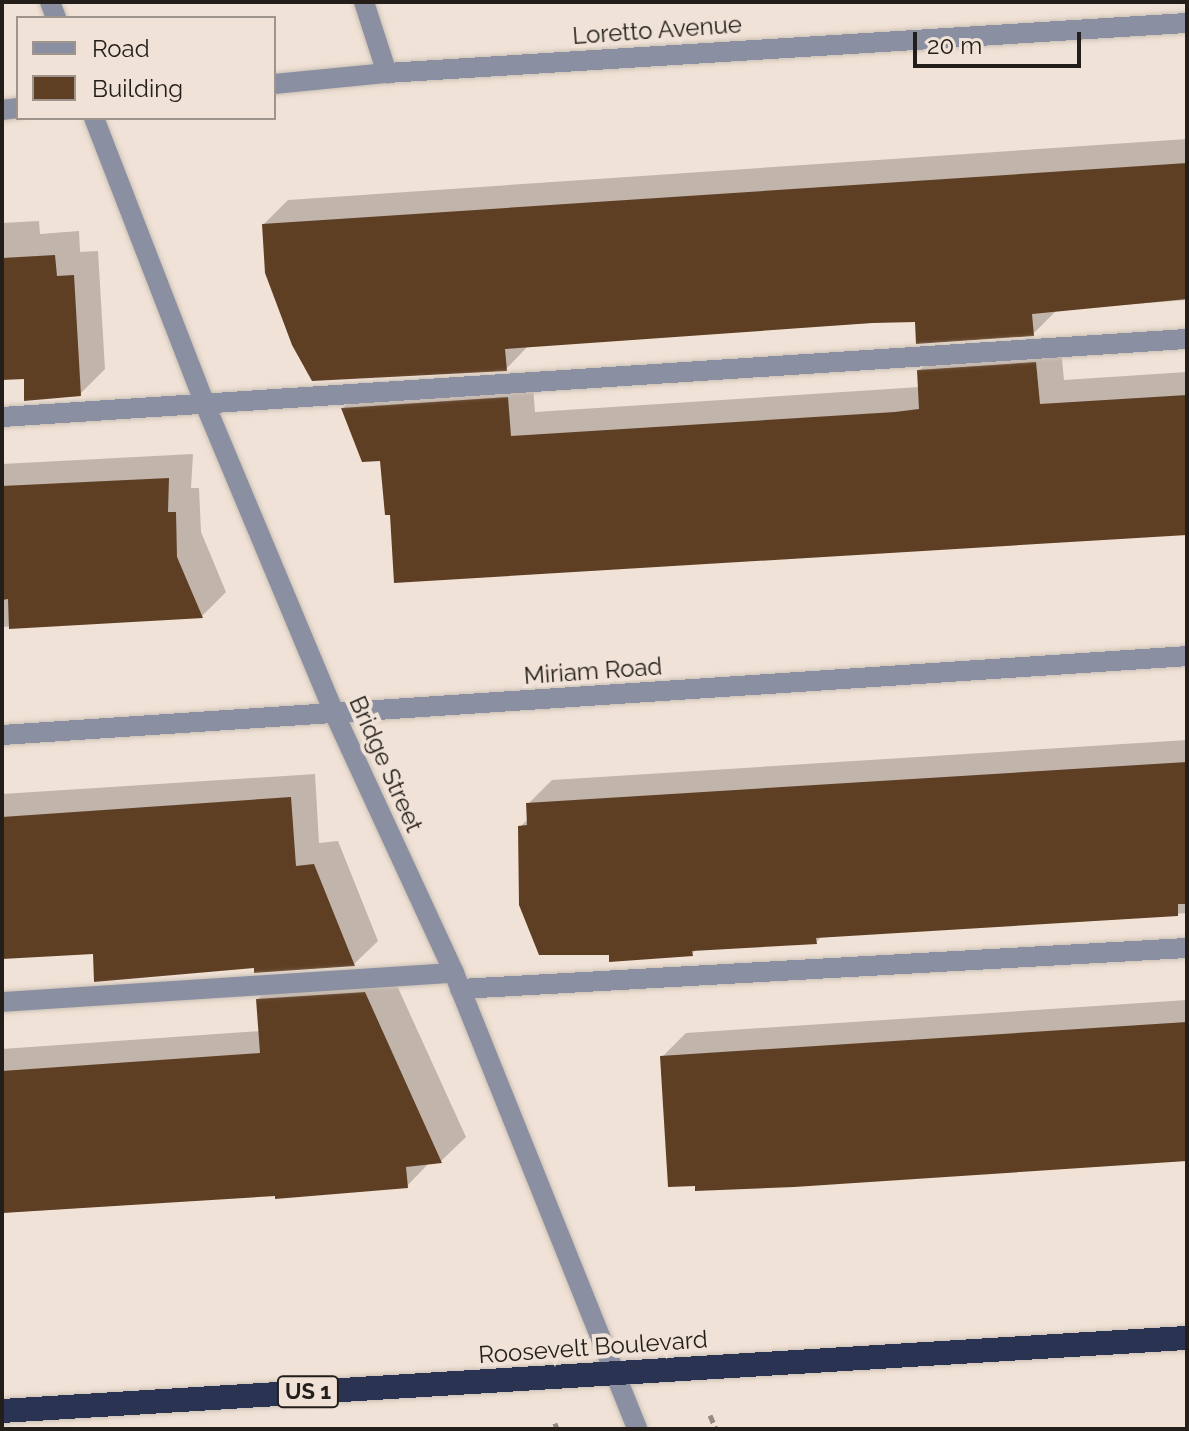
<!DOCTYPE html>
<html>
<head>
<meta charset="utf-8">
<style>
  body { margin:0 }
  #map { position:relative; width:1189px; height:1431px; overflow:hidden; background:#f0e2d6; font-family:Raleway,sans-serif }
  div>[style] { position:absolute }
  .shadow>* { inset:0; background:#0003 }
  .building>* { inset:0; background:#5f3f24 }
  .path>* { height:5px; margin-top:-2.5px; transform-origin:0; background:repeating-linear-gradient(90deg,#958b83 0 8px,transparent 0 12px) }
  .roads { filter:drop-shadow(0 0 2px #cbbfb4) drop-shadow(0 0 2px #cbbfb4) }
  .lane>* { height:20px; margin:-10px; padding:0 10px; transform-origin:10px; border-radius:10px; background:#8a90a1 }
  .street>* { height:20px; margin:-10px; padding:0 10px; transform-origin:10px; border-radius:10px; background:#8a90a1 }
  .highway>* { height:24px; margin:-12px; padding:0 12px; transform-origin:12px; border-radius:12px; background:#2b3353 }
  span { translate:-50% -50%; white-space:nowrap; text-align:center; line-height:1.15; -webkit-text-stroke:8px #f0e2d6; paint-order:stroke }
  .shield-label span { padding:2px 6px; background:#f0e2d6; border:2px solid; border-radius:6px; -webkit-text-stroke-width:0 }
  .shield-label { font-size:22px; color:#231e1a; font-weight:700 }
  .street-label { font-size:24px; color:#231e1a }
  .frame { position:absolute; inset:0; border:4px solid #231e1a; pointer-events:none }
  .legend { position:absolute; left:16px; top:16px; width:260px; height:104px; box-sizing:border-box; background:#f0e2d6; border:2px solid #9e948b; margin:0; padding:10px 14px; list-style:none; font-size:24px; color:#231e1a }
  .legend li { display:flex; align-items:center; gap:16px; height:40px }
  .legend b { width:40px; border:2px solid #9e948b }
  .scale { position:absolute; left:913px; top:32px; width:168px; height:36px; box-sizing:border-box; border:4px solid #231e1a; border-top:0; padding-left:10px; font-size:24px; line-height:28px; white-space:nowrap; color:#231e1a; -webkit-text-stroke:6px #f0e2d6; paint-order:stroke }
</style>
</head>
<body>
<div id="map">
  <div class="shadow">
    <div style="clip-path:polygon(1187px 139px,1187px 300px,1057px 310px,1033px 334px,917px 320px,529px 345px,506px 369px,264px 224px,288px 200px)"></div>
    <div style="clip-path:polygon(39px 221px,40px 234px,79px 231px,80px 252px,98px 251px,105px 369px,80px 394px,26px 377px,2px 378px,2px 223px)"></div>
    <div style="clip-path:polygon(1060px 338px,1064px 380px,1187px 372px,1187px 534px,391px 513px,382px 459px,343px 408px,367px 384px,532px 373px,535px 412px,920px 387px,919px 371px,944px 346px)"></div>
    <div style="clip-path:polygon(193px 454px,191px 488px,199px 488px,201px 532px,226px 592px,202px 616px,2px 627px,2px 464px)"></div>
    <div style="clip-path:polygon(1187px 740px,1187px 913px,822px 936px,816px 942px,697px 949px,692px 954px,576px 955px,520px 827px,529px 818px,528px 804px,552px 780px)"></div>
    <div style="clip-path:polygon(315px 774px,319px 843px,338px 841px,378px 941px,354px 964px,256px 966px,95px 952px,2px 957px,2px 794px)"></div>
    <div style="clip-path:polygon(389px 968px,466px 1137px,441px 1161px,430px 1162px,407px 1186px,2px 1213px,2px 1049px,261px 1031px,258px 999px,283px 975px)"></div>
    <div style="clip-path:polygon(1187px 1000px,1187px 1160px,662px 1057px,686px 1033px)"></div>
  </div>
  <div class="building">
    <div style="clip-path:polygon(1187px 163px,1187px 299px,1032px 314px,1034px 336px,916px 344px,915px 322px,872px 323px,505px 349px,507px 371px,312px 381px,292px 345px,265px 273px,262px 224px)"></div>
    <div style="clip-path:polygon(55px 255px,57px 276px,74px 275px,81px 396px,24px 401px,24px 379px,2px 380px,2px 258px)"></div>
    <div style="clip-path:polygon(1036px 362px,1040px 404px,1187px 395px,1187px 535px,394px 583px,390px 515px,385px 515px,380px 461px,362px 462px,341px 408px,508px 397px,511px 436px,895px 412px,919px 409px,917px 370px)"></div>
    <div style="clip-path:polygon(169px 478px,168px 512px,176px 512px,177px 557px,203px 618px,9px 629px,8px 599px,2px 600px,2px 486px)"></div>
    <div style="clip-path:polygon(1187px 762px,1187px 904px,1178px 904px,1178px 916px,816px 938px,817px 944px,692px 951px,693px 956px,609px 962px,609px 955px,539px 955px,519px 905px,518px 826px,527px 825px,526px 803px)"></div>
    <div style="clip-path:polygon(291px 797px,296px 866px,314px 864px,355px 966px,254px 973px,254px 968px,94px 982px,93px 954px,2px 959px,2px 817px)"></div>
    <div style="clip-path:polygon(365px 992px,442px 1163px,406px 1167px,408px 1188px,275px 1199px,275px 1196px,2px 1213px,2px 1071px,260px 1053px,256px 999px)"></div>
    <div style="clip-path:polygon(1187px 1022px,1187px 1161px,794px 1187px,695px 1191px,695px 1186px,668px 1187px,660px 1056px)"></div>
  </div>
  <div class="path">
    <div style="left:710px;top:1415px;width:15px;rotate:67deg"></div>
    <div style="left:555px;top:1423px;width:6px;rotate:72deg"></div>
  </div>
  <div class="roads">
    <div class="lane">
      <div style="left:364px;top:2px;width:75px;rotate:72.1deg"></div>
      <div style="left:2px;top:417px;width:1188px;rotate:-3.77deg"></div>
      <div style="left:460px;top:989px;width:728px;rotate:-3.23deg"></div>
      <div style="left:2px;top:1002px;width:453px;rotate:-3.7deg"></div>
    </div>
    <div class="street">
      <div style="left:50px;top:2px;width:17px;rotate:69deg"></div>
      <div style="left:274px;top:84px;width:114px;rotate:-5.6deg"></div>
      <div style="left:387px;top:73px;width:802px;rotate:-3.58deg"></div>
      <div style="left:2px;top:110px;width:16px;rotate:-7deg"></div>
      <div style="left:94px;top:118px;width:307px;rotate:68.8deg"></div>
      <div style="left:205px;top:404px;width:337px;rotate:67.3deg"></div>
      <div style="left:335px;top:715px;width:284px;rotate:65.2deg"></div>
      <div style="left:454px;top:973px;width:491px;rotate:68.1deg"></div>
      <div style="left:2px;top:735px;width:1188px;rotate:-3.81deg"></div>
    </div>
    <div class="highway">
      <div style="left:2px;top:1411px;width:1187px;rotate:-3.53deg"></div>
    </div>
  </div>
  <div class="shield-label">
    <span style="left:308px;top:1392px">US 1</span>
  </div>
  <div class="street-label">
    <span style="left:657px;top:30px;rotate:-4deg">Loretto Avenue</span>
    <span style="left:593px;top:671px;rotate:-4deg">Miriam Road</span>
    <span style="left:386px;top:764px;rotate:66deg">Bridge Street</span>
    <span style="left:593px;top:1347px;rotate:-4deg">Roosevelt Boulevard</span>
  </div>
  <div class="frame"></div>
  <ul class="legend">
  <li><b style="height:10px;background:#8a90a1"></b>Road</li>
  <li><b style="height:22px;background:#5f3f24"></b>Building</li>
  </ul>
  <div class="scale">20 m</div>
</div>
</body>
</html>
